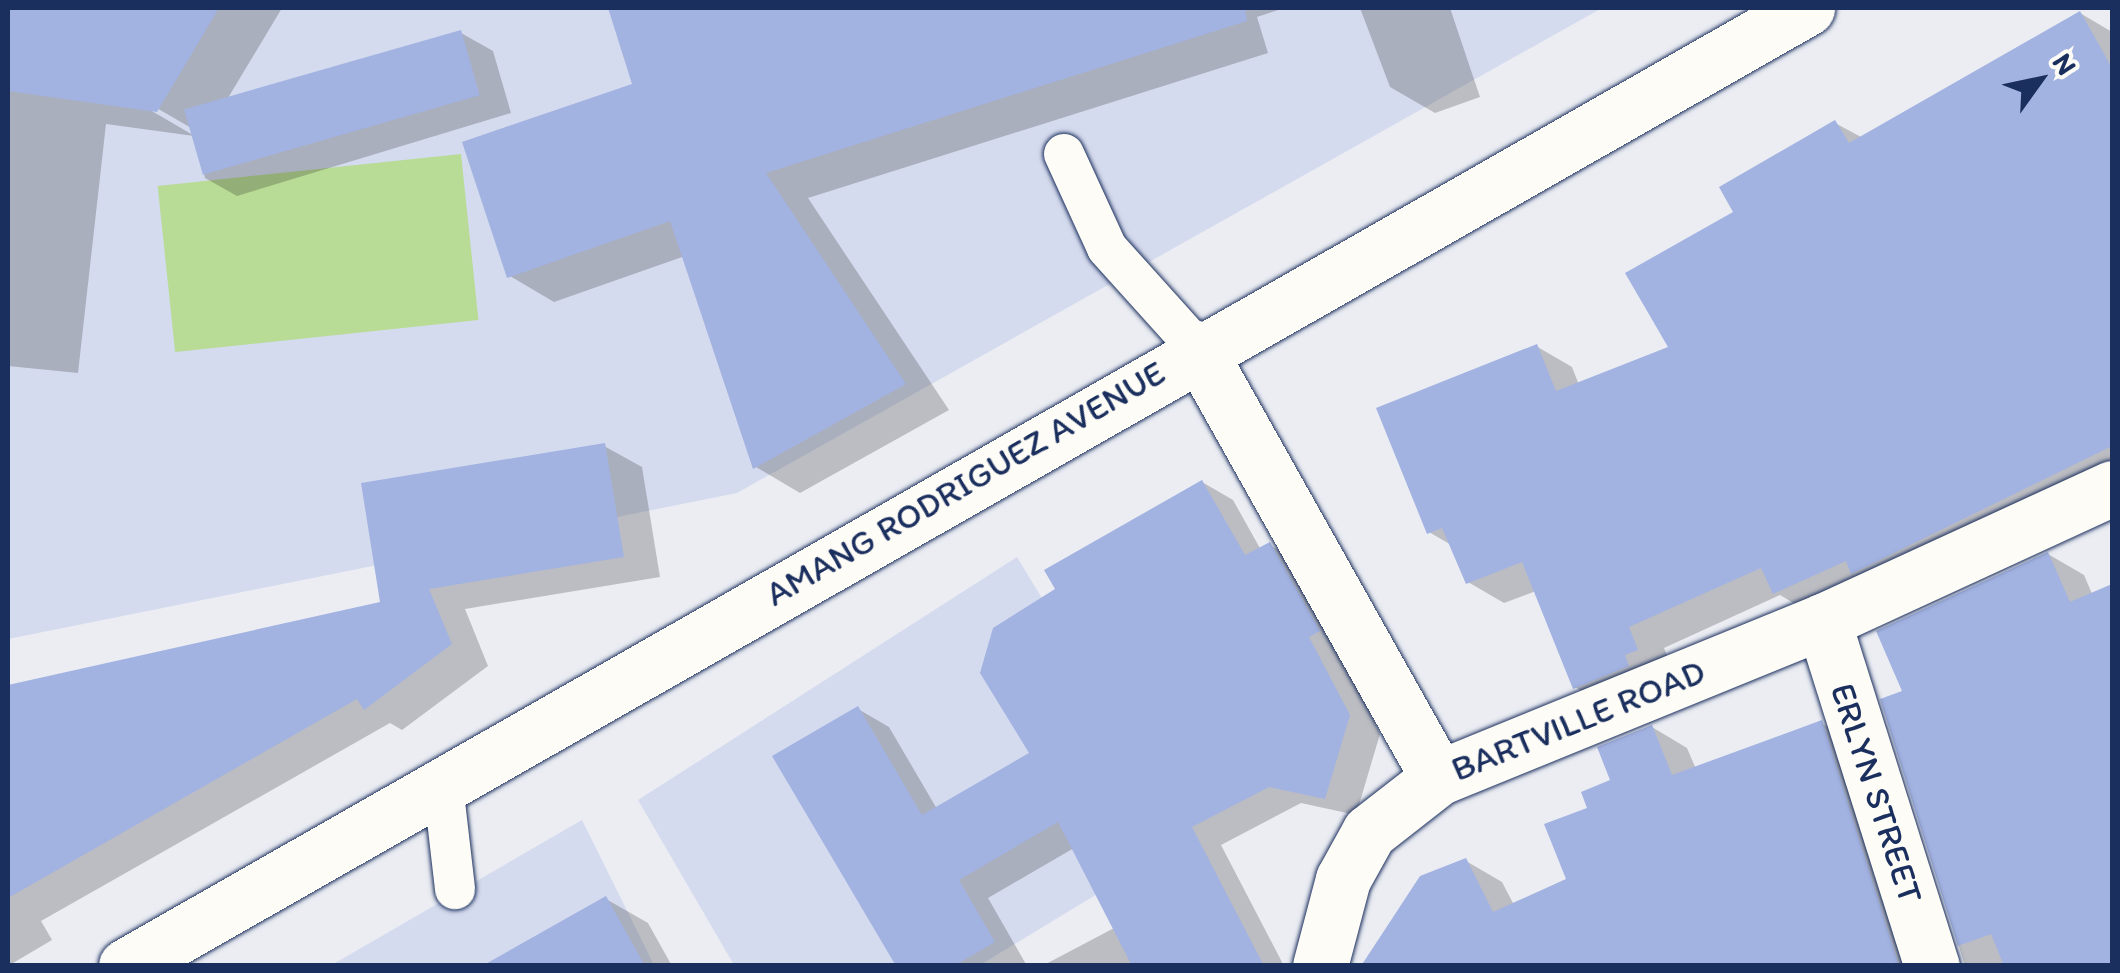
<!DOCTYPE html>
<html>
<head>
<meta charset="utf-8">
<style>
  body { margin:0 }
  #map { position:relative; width:2120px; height:973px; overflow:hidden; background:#ebedf3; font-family:Itim,sans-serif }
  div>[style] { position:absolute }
  .built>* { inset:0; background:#d5dbee }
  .green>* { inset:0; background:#b8db95; transform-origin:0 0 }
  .shadow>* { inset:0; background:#0003 }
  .building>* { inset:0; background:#a2b2e1; transform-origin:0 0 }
  .roads { filter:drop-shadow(0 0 2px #1b2f5e) drop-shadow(0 0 2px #1b2f5e) }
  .service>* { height:40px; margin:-20px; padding:0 20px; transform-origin:20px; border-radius:20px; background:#fdfcf7 }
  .minor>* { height:55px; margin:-27.5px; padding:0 27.5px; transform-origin:27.5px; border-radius:27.5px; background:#fdfcf7 }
  .secondary>* { height:55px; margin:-27.5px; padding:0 27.5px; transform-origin:27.5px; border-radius:27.5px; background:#fdfcf7 }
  span { translate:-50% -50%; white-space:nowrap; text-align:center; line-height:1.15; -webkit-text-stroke:10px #fdfcf7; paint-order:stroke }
  .street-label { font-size:35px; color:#1b2f5e }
  .frame { position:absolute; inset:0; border:10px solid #1b2f5e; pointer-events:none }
  .north { position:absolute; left:1990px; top:30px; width:100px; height:100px; -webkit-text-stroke:8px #fdfcf7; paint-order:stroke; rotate:57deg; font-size:28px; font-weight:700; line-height:40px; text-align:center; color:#1b2f5e }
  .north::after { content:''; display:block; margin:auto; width:35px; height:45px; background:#1b2f5e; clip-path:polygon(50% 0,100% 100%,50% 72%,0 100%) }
</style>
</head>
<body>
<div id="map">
  <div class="built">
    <div style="clip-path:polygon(8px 8px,1602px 8px,737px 493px,8px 639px)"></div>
    <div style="clip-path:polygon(1017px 557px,1188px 839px,980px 965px,734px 965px,638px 800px)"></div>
    <div style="clip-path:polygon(582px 820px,654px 965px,330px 966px)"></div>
  </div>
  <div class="green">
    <div style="left:461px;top:154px;width:167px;height:305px;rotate:84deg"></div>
  </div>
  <div class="shadow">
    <div style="clip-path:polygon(evenodd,8px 8px,282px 8px,228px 98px,461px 33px,493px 51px,511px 113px,237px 196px,205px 178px,194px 136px,106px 124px,78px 373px,8px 366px,8px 8px,148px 103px,193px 129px,193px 135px,145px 107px,148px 103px)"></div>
    <div style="clip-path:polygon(611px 8px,1284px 8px,1257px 17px,1268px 53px,808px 198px,949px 410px,800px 493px,756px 467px,685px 256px,554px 302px,510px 276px,635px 85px)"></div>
    <div style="clip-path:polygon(1360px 8px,1450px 8px,1480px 97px,1435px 113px,1390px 87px)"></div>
    <div style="clip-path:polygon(2080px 13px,2112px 32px,2112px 481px,1810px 613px,1780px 595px,1664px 648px,1673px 670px,1611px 708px,1575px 687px,1536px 591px,1504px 603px,1468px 582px,1453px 546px,1429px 532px,1536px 346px,1572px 367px,1579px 385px,1672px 349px,1737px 213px,1835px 123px,1863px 138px)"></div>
    <div style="clip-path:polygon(604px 446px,642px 467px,660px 577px,465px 609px,488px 666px,402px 730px,390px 723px,41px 921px,52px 940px,8px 966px,8px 688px,383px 604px)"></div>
    <div style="clip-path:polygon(1202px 482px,1233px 500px,1261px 550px,1270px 545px,1301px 563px,1380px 734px,1356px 815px,1301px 803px,1221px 845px,1284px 966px,1042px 966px,1116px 927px,1074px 848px,988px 898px,1027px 966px,898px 966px,858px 709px,889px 727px,937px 809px,1033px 754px,1059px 590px)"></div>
    <div style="clip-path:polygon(2048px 554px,2084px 575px,2093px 596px,2112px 588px,2112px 966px,1965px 966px,1883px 700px,1905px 692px)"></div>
    <div style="clip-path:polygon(1821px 723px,1857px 744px,1927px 966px,1364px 966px,1466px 861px,1502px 882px,1514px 905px,1569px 880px,1590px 809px,1652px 727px,1687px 748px,1696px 769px)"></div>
    <div style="clip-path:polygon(606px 899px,648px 923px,672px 966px,512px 966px)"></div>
  </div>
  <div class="building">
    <div style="clip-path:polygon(8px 8px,219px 8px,157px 112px,8px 91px)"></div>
    <div style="clip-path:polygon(608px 8px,1245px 8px,1247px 21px,766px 173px,906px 384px,753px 469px,670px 221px,507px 278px,462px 142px,632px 84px)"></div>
    <div style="clip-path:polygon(2080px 11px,2112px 68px,2112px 446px,1851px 574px,1846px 561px,1773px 594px,1761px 568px,1629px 627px,1638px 650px,1625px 655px,1629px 666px,1573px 689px,1522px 562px,1466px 584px,1442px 528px,1427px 534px,1376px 408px,1537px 344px,1556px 391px,1668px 347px,1625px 273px,1733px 212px,1719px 187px,1835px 120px,1849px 143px)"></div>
    <div style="left:461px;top:30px;width:68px;height:288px;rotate:74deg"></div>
    <div style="clip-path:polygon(605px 443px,624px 557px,429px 589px,452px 644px,364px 710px,357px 699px,8px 898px,8px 685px,380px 602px,361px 483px)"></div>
    <div style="clip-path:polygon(1202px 480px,1245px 555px,1270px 542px,1320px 631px,1309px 637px,1350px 715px,1325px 799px,1269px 787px,1192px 827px,1264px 966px,1132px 966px,1058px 822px,959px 880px,995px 942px,954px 966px,896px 966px,772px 756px,858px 706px,922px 815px,1029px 753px,980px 673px,993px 628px,1055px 589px,1044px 570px)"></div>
    <div style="clip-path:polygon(2048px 552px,2070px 602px,2112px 584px,2112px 966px,2004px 966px,1991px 934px,1958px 946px,1880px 699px,1902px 691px,1876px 631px)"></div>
    <div style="clip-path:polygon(1822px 720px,1899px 966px,1361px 966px,1420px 876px,1466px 858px,1493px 912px,1566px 879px,1544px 824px,1587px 808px,1581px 792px,1610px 780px,1597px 747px,1652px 725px,1672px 775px)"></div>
    <div style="clip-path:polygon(606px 896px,645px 966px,482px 966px)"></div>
  </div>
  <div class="roads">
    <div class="service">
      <div style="left:1064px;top:154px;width:103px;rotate:65.4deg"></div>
      <div style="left:1107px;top:248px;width:135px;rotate:48deg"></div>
      <div style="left:443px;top:785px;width:105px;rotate:83.4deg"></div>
    </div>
    <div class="minor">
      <div style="left:1197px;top:348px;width:493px;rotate:60.7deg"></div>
      <div style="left:1823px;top:621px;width:362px;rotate:72.5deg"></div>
      <div style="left:1320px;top:966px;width:90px;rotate:-75.2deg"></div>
      <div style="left:1343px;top:879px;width:54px;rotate:-61deg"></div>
      <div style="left:1369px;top:832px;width:88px;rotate:-38deg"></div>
      <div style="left:1438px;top:778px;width:416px;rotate:-22.2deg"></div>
      <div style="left:1823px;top:621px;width:318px;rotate:-24.7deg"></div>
    </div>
    <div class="secondary">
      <div style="left:126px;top:966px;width:1935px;rotate:-29.68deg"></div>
    </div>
  </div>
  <div class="street-label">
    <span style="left:965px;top:483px;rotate:-30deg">AMANG RODRIGUEZ AVENUE</span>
    <span style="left:1578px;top:720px;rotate:-22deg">BARTVILLE ROAD</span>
    <span style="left:1877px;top:793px;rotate:72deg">ERLYN STREET</span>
  </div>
  <div class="frame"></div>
  <div class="north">N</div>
</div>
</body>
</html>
